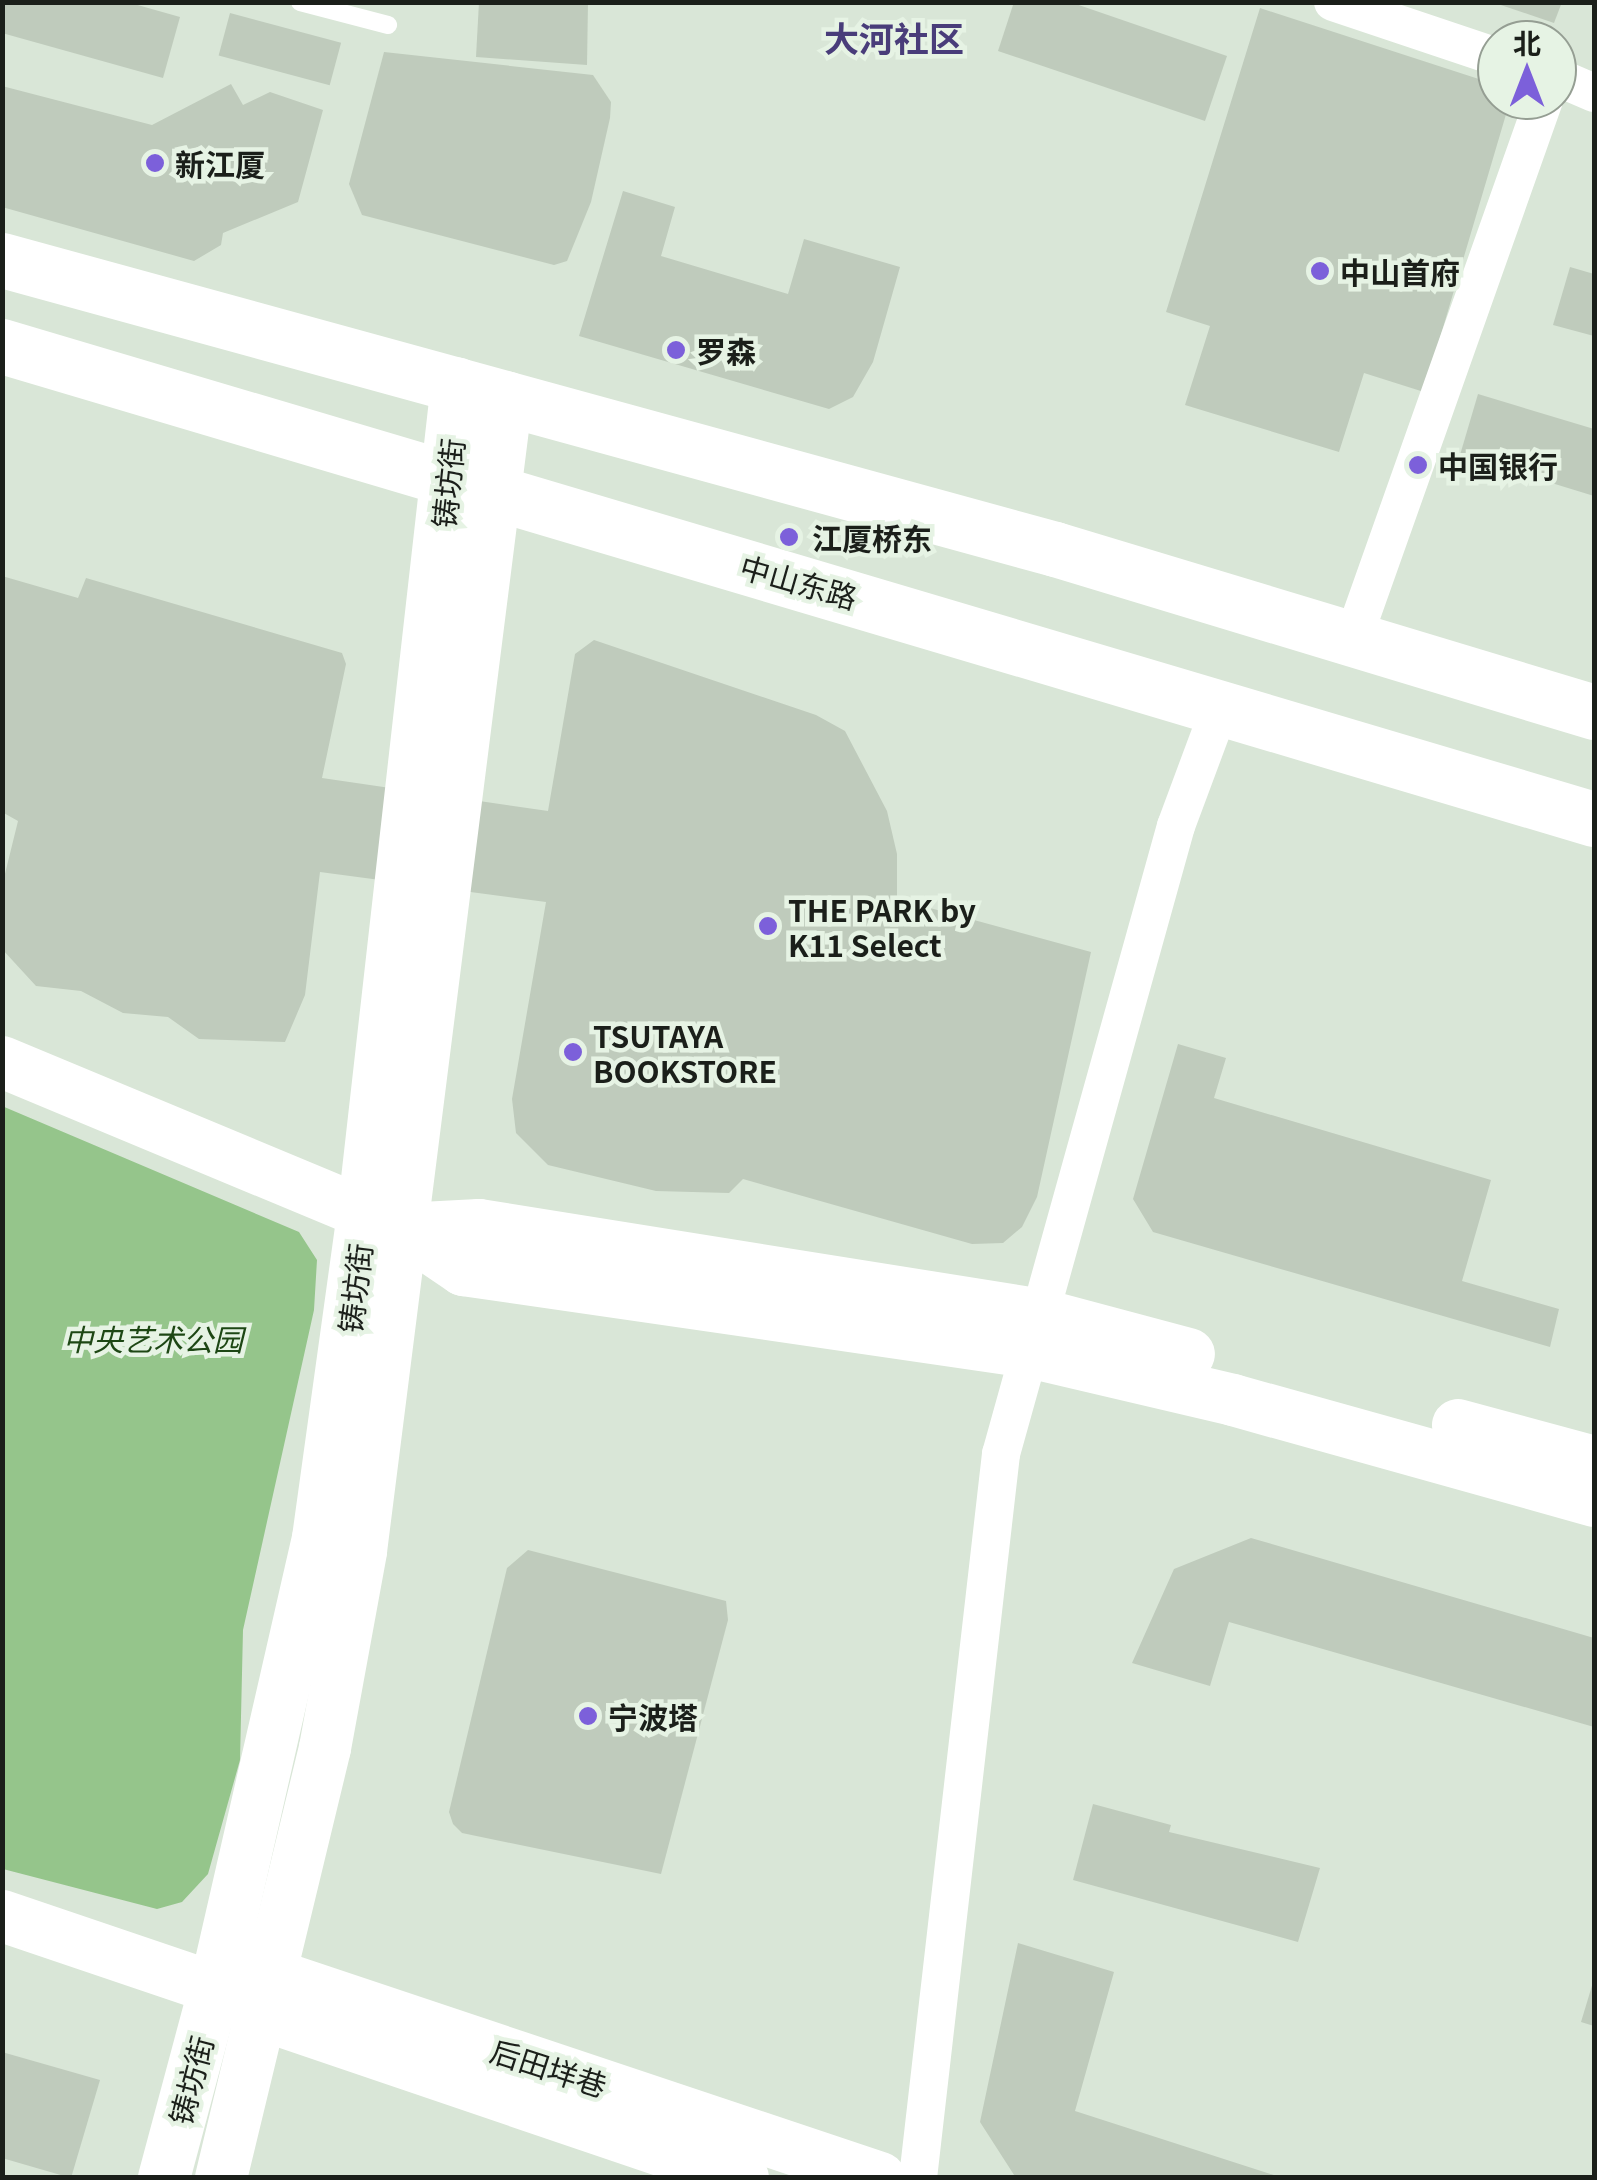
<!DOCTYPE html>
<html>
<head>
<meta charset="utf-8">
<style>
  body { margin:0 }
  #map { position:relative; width:1597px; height:2180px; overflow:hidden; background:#d9e6d7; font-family:Georgia,"Noto Sans SC",serif }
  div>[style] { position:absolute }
  .green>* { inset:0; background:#95c58b }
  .building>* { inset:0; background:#bfcbbc; transform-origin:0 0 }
  .lane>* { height:18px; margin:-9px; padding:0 9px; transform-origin:9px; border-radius:9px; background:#fff }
  .street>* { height:38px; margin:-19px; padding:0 19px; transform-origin:19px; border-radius:19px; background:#fff }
  .secondary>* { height:52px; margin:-26px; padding:0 26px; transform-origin:26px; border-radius:26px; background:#fff }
  .primary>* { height:55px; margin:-27.5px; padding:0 27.5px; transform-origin:27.5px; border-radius:27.5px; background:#fff }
  .dots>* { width:28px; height:28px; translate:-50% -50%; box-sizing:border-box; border:5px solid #e6f3e4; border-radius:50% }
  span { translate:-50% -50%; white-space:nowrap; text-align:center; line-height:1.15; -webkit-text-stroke:9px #e6f3e4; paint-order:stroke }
  .poi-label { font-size:30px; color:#1b1f1a; font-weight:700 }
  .left { translate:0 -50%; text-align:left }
  .street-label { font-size:30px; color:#1b1f1a }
  .park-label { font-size:30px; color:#1d4714; font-style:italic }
  .quarter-label { font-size:35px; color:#493d7a; font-weight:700 }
  .frame { position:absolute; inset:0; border:5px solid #1b1f1a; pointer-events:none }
  .north { position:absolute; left:1477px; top:20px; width:100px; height:100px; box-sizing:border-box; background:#e6f3e4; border:2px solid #959e93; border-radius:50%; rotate:0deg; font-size:28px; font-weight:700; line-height:40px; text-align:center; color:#1b1f1a }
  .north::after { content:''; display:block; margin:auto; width:35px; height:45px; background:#7c60da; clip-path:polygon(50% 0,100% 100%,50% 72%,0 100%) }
</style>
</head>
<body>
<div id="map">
  <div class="green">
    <div style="clip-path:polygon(2px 1106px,299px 1232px,317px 1260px,314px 1310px,243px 1630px,240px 1760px,208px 1874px,182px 1902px,157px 1909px,3px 1869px)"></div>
  </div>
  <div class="building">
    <div style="clip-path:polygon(2px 2px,127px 2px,180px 17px,163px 78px,2px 33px)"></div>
    <div style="clip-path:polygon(479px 2px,588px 2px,587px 65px,476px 57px)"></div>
    <div style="clip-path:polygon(1014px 2px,1070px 2px,1227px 56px,1205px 121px,998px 51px)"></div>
    <div style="clip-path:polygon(1492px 2px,1562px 2px,1554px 23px)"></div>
    <div style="clip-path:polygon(1260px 8px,1488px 82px,1507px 111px,1424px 392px,1364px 373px,1339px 452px,1185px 405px,1210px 326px,1166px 312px)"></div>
    <div style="left:230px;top:13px;width:115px;height:44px;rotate:15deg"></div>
    <div style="clip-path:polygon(384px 52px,593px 75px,611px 102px,610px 118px,591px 202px,567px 261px,554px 265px,362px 215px,349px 184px)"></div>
    <div style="clip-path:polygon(231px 84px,243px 105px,270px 92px,323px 110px,298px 202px,223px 233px,221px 245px,194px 261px,2px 207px,2px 86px,152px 125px)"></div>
    <div style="clip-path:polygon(623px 191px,675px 207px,661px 256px,788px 294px,804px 239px,900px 267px,873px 362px,853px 397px,829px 409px,579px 336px)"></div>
    <div style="clip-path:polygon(1570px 267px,1594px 274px,1594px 336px,1553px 325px)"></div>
    <div style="clip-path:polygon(1478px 394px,1594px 429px,1594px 496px,1460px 455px)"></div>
    <div style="clip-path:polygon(2px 576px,78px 598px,86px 578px,342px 653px,346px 664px,322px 778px,548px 811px,575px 654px,594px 640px,816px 715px,845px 731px,887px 811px,897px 854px,897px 899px,1091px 952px,1037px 1197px,1022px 1227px,1003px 1243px,972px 1244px,743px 1179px,729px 1193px,656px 1191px,548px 1165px,516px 1133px,512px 1099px,546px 902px,320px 872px,305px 995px,285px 1042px,199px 1039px,168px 1017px,123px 1013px,81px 991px,36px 986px,2px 949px,2px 886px,18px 821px,2px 812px)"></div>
    <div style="clip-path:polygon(1178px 1044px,1226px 1058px,1214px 1098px,1491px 1180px,1462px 1281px,1559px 1309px,1550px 1347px,1153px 1232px,1133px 1199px)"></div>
    <div style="clip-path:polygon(1251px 1538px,1594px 1638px,1594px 1727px,1229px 1622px,1210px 1686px,1132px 1663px,1174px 1569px)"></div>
    <div style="clip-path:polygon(528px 1550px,726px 1601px,728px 1620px,661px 1874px,462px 1833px,453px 1824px,449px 1812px,507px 1568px)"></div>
    <div style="clip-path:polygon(1093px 1804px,1171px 1825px,1169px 1832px,1320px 1868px,1298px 1942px,1073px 1880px)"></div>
    <div style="clip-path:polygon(1018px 1943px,1114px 1972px,1075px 2111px,1283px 2178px,1016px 2178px,980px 2122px)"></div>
    <div style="clip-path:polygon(1594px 1979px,1594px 2026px,1581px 2022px)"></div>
    <div style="clip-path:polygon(2px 2052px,100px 2080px,71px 2178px,2px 2158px)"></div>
  </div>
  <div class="lane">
    <div style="left:300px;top:2px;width:91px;rotate:14.6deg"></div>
  </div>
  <div class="street">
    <div style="left:1333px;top:2px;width:173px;rotate:18.5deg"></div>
    <div style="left:1557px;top:77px;width:40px;rotate:23.4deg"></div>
    <div style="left:1353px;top:639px;width:572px;rotate:-70.49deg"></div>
    <div style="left:918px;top:2178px;width:729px;rotate:-83.46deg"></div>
    <div style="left:1001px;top:1454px;width:652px;rotate:-74.43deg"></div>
    <div style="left:1176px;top:826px;width:129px;rotate:-69.6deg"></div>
  </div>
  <div class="secondary">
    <div style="left:2px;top:1062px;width:434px;rotate:22.6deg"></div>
    <div style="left:403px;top:1229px;width:73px;rotate:34.3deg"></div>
    <div style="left:463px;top:1270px;width:572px;rotate:8.24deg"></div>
    <div style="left:1029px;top:1352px;width:210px;rotate:13.2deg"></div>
    <div style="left:1233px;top:1400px;width:375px;rotate:15.6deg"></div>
    <div style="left:403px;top:1229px;width:76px;rotate:-3deg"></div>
    <div style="left:479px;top:1225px;width:570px;rotate:9.08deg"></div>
    <div style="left:1042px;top:1315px;width:152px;rotate:14.9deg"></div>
    <div style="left:1458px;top:1425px;width:141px;rotate:15.2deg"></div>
    <div style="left:2px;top:1916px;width:225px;rotate:18.7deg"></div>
    <div style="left:215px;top:1988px;width:55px;rotate:29.4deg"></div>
    <div style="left:263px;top:2015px;width:507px;rotate:18.76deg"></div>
    <div style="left:241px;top:1982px;width:33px;rotate:-12deg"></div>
    <div style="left:273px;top:1975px;width:640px;rotate:18.49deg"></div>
    <div style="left:164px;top:2178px;width:197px;rotate:-75deg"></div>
    <div style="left:215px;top:1988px;width:462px;rotate:-77.1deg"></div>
    <div style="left:318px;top:1538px;width:326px;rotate:-82.1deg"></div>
    <div style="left:363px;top:1215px;width:837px;rotate:-83.55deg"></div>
    <div style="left:221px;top:2178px;width:442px;rotate:-76.4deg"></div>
    <div style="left:325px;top:1748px;width:200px;rotate:-79.6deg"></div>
    <div style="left:361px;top:1551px;width:1163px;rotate:-82.79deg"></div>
  </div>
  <div class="primary">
    <div style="left:2px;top:260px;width:1092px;rotate:15.35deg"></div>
    <div style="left:1055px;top:549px;width:563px;rotate:16.83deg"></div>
    <div style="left:2px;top:346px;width:1661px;rotate:16.55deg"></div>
  </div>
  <div class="dots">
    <div style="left:155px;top:163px;background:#7c60da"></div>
    <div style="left:1320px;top:271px;background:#7c60da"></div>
    <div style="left:676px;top:350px;background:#7c60da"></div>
    <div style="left:1418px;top:465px;background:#7c60da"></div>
    <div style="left:789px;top:537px;background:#7c60da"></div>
    <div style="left:768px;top:926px;background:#7c60da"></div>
    <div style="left:573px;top:1052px;background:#7c60da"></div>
    <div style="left:588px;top:1716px;background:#7c60da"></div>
  </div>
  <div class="poi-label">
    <span class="left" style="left:175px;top:163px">新江厦</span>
    <span class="left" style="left:1340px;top:271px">中山首府</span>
    <span class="left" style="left:696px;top:350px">罗森</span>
    <span class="left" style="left:1438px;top:465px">中国银行</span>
    <span class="left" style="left:812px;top:537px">江厦桥东</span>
    <span class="left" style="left:788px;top:926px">THE PARK by<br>K11 Select</span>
    <span class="left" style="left:593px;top:1052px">TSUTAYA<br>BOOKSTORE</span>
    <span class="left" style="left:608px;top:1716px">宁波塔</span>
  </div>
  <div class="street-label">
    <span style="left:447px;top:483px;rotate:-84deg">铸坊街</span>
    <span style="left:799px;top:581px;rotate:16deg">中山东路</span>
    <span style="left:354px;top:1288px;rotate:-83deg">铸坊街</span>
    <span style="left:549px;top:2067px;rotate:18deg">后田垟巷</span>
    <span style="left:190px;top:2080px;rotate:-75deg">铸坊街</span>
  </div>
  <div class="park-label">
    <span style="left:153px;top:1338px">中央艺术公园</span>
  </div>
  <div class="quarter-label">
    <span style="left:894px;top:37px">大河社区</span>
  </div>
  <div class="frame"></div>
  <div class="north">北</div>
</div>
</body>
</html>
